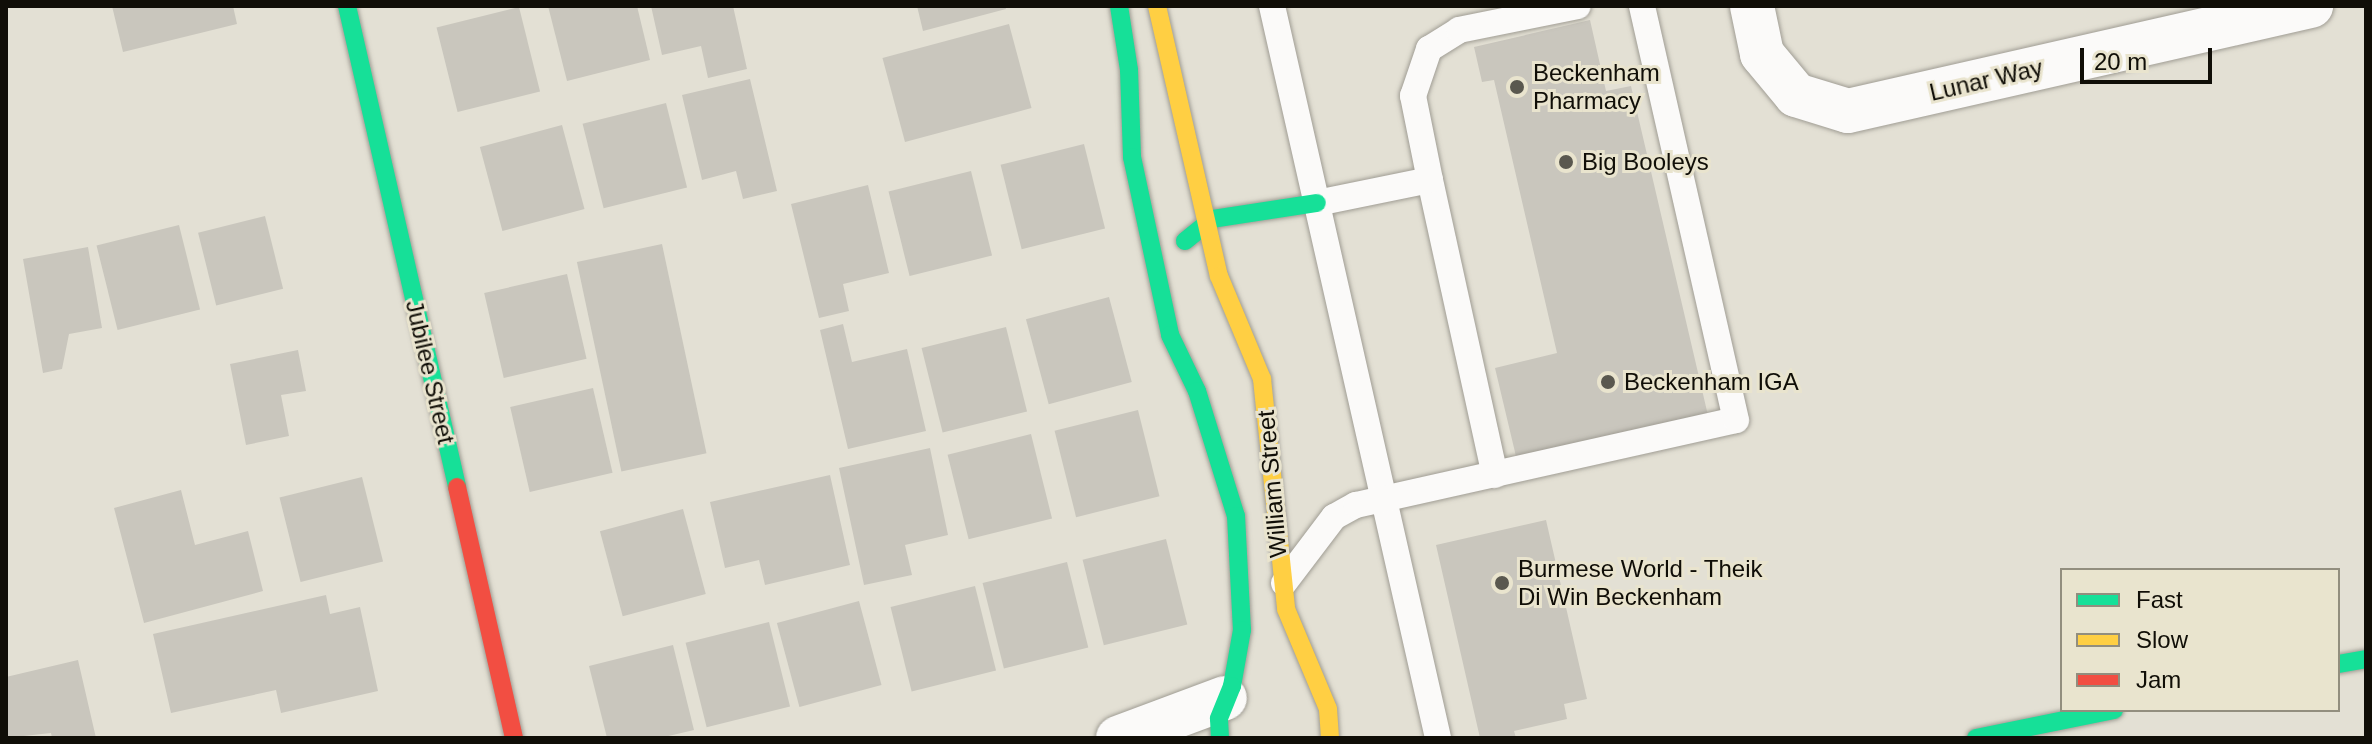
<!DOCTYPE html>
<html>
<head>
<meta charset="utf-8">
<style>
  body { margin:0 }
  #map { position:relative; width:2372px; height:744px; overflow:hidden; background:#e3e0d4; font-family:Arial,sans-serif }
  div>[style] { position:absolute }
  .building>* { inset:0; background:#c9c6bd; transform-origin:0 0 }
  .roads { filter:drop-shadow(0 0 2px #a09d94) drop-shadow(0 0 2px #a09d94) }
  .lane>* { height:26px; margin:-13px; padding:0 13px; transform-origin:13px; border-radius:13px; background:#fbfaf9 }
  .street>* { height:44px; margin:-22px; padding:0 22px; transform-origin:22px; border-radius:22px; background:#fbfaf9 }
  .fast>* { height:18px; margin:-9px; padding:0 9px; transform-origin:9px; border-radius:9px; background:#16e098 }
  .slow>* { height:18px; margin:-9px; padding:0 9px; transform-origin:9px; border-radius:9px; background:#ffcf43 }
  .jam>* { height:18px; margin:-9px; padding:0 9px; transform-origin:9px; border-radius:9px; background:#f24e42 }
  .dots>* { width:22px; height:22px; translate:-50% -50%; box-sizing:border-box; border:4px solid #e9e4ce; border-radius:50% }
  span { translate:-50% -50%; white-space:nowrap; text-align:center; line-height:1.15; -webkit-text-stroke:6px #e9e4ce; paint-order:stroke }
  .poi-label { font-size:24px; color:#100e07 }
  .left { translate:0 -50%; text-align:left }
  .street-label { font-size:24px; color:#100e07 }
  .frame { position:absolute; inset:0; border:8px solid #100e07; pointer-events:none }
  .legend { position:absolute; left:2060px; top:568px; width:280px; height:144px; box-sizing:border-box; background:#e9e4ce; border:2px solid #928e7e; margin:0; padding:10px 14px; list-style:none; font-size:24px; color:#100e07 }
  .legend li { display:flex; align-items:center; gap:16px; height:40px }
  .legend b { width:40px; border:2px solid #928e7e }
  .scale { position:absolute; left:2080px; top:48px; width:132px; height:36px; box-sizing:border-box; border:4px solid #100e07; border-top:0; padding-left:10px; font-size:24px; line-height:28px; white-space:nowrap; color:#100e07; -webkit-text-stroke:6px #e9e4ce; paint-order:stroke }
</style>
</head>
<body>
<div id="map">
  <div class="building">
    <div style="clip-path:polygon(112px 6px,233px 6px,237px 24px,123px 52px)"></div>
    <div style="clip-path:polygon(548px 6px,637px 6px,650px 60px,567px 81px)"></div>
    <div style="clip-path:polygon(651px 6px,733px 6px,747px 69px,708px 78px,701px 46px,662px 55px)"></div>
    <div style="clip-path:polygon(917px 6px,1005px 6px,1006px 9px,923px 31px)"></div>
    <div style="left:519px;top:7px;width:87px;height:85px;rotate:76deg"></div>
    <div style="clip-path:polygon(1590px 20px,1606px 91px,1631px 86px,1710px 424px,1519px 469px,1495px 368px,1557px 353px,1494px 80px,1482px 82px,1474px 47px)"></div>
    <div style="left:1009px;top:24px;width:87px;height:131px;rotate:75deg"></div>
    <div style="clip-path:polygon(750px 79px,777px 191px,743px 199px,736px 171px,702px 180px,682px 95px)"></div>
    <div style="left:666px;top:103px;width:87px;height:86px;rotate:76deg"></div>
    <div style="left:562px;top:125px;width:87px;height:85px;rotate:75deg"></div>
    <div style="left:1084px;top:144px;width:87px;height:86px;rotate:76deg"></div>
    <div style="left:971px;top:171px;width:87px;height:85px;rotate:76deg"></div>
    <div style="clip-path:polygon(868px 185px,889px 273px,843px 284px,849px 311px,819px 318px,791px 204px)"></div>
    <div style="left:265px;top:216px;width:75px;height:69px;rotate:76deg"></div>
    <div style="left:179px;top:225px;width:87px;height:85px;rotate:76deg"></div>
    <div style="left:662px;top:244px;width:214px;height:87px;rotate:78deg"></div>
    <div style="clip-path:polygon(88px 247px,102px 328px,69px 334px,62px 369px,43px 373px,23px 259px)"></div>
    <div style="left:567px;top:274px;width:87px;height:85px;rotate:77deg"></div>
    <div style="left:1109px;top:297px;width:88px;height:86px;rotate:75deg"></div>
    <div style="clip-path:polygon(843px 324px,852px 362px,907px 349px,926px 431px,848px 449px,820px 330px)"></div>
    <div style="left:1006px;top:327px;width:87px;height:87px;rotate:76deg"></div>
    <div style="clip-path:polygon(298px 350px,306px 391px,281px 395px,289px 436px,246px 445px,230px 364px)"></div>
    <div style="left:593px;top:388px;width:87px;height:85px;rotate:77deg"></div>
    <div style="left:1138px;top:410px;width:89px;height:86px;rotate:76deg"></div>
    <div style="left:1031px;top:434px;width:87px;height:86px;rotate:76deg"></div>
    <div style="clip-path:polygon(930px 448px,948px 535px,905px 545px,912px 575px,864px 585px,839px 468px)"></div>
    <div style="clip-path:polygon(830px 475px,850px 565px,765px 585px,759px 560px,725px 568px,710px 502px)"></div>
    <div style="left:362px;top:477px;width:87px;height:85px;rotate:76deg"></div>
    <div style="clip-path:polygon(181px 490px,195px 545px,248px 531px,263px 591px,144px 623px,114px 508px)"></div>
    <div style="left:683px;top:509px;width:88px;height:86px;rotate:75deg"></div>
    <div style="clip-path:polygon(1546px 520px,1587px 699px,1564px 704px,1567px 719px,1514px 731px,1516px 738px,1480px 738px,1436px 545px)"></div>
    <div style="left:1166px;top:539px;width:88px;height:86px;rotate:76deg"></div>
    <div style="left:1067px;top:562px;width:88px;height:87px;rotate:76deg"></div>
    <div style="left:975px;top:586px;width:87px;height:87px;rotate:76deg"></div>
    <div style="clip-path:polygon(326px 595px,330px 614px,360px 607px,378px 691px,281px 713px,276px 690px,171px 713px,153px 634px)"></div>
    <div style="left:859px;top:601px;width:87px;height:85px;rotate:75deg"></div>
    <div style="left:769px;top:622px;width:87px;height:86px;rotate:76deg"></div>
    <div style="clip-path:polygon(673px 645px,694px 730px,660px 738px,607px 738px,589px 666px)"></div>
    <div style="clip-path:polygon(78px 660px,96px 738px,52px 738px,51px 733px,6px 738px,6px 677px)"></div>
  </div>
  <div class="roads">
    <div class="lane">
      <div style="left:1272px;top:6px;width:751px;rotate:77.22deg"></div>
      <div style="left:1430px;top:180px;width:302px;rotate:77.6deg"></div>
      <div style="left:1317px;top:203px;width:115px;rotate:-11.5deg"></div>
      <div style="left:1430px;top:180px;width:86px;rotate:-101.4deg"></div>
      <div style="left:1413px;top:96px;width:50px;rotate:-71.2deg"></div>
      <div style="left:1429px;top:49px;width:36px;rotate:-32deg"></div>
      <div style="left:1459px;top:30px;width:121px;rotate:-11.4deg"></div>
      <div style="left:1284px;top:583px;width:83px;rotate:-52.9deg"></div>
      <div style="left:1334px;top:517px;width:25px;rotate:-29deg"></div>
      <div style="left:1356px;top:505px;width:389px;rotate:-12.6deg"></div>
      <div style="left:1736px;top:420px;width:425px;rotate:-102.8deg"></div>
    </div>
    <div class="street">
      <div style="left:1752px;top:6px;width:49px;rotate:78.2deg"></div>
      <div style="left:1762px;top:54px;width:53px;rotate:50.3deg"></div>
      <div style="left:1796px;top:95px;width:54px;rotate:17.1deg"></div>
      <div style="left:1848px;top:111px;width:475px;rotate:-12.8deg"></div>
      <div style="left:1118px;top:738px;width:114px;rotate:-20.5deg"></div>
    </div>
    <div class="fast">
      <div style="left:347px;top:6px;width:493px;rotate:77.1deg"></div>
      <div style="left:1119px;top:6px;width:65px;rotate:81.1deg"></div>
      <div style="left:1129px;top:70px;width:87px;rotate:88deg"></div>
      <div style="left:1132px;top:157px;width:182px;rotate:77.9deg"></div>
      <div style="left:1170px;top:335px;width:62px;rotate:64.3deg"></div>
      <div style="left:1197px;top:391px;width:131px;rotate:72.7deg"></div>
      <div style="left:1236px;top:516px;width:114px;rotate:87deg"></div>
      <div style="left:1242px;top:630px;width:57px;rotate:100.1deg"></div>
      <div style="left:1232px;top:686px;width:35px;rotate:112deg"></div>
      <div style="left:1219px;top:719px;width:19px;rotate:87deg"></div>
      <div style="left:1185px;top:241px;width:35px;rotate:-39deg"></div>
      <div style="left:1212px;top:219px;width:106px;rotate:-8.7deg"></div>
      <div style="left:2338px;top:664px;width:28px;rotate:-10deg"></div>
      <div style="left:1976px;top:738px;width:141px;rotate:-11.5deg"></div>
    </div>
    <div class="slow">
      <div style="left:1157px;top:6px;width:277px;rotate:77.1deg"></div>
      <div style="left:1219px;top:276px;width:112px;rotate:67.3deg"></div>
      <div style="left:1262px;top:379px;width:231px;rotate:84deg"></div>
      <div style="left:1286px;top:609px;width:108px;rotate:67.2deg"></div>
      <div style="left:1328px;top:709px;width:29px;rotate:86deg"></div>
    </div>
    <div class="jam">
      <div style="left:457px;top:487px;width:257px;rotate:77.2deg"></div>
    </div>
  </div>
  <div class="dots">
    <div style="left:1517px;top:87px;background:#5a584f"></div>
    <div style="left:1566px;top:162px;background:#5a584f"></div>
    <div style="left:1608px;top:382px;background:#5a584f"></div>
    <div style="left:1502px;top:583px;background:#5a584f"></div>
  </div>
  <div class="poi-label">
    <span class="left" style="left:1533px;top:87px">Beckenham<br>Pharmacy</span>
    <span class="left" style="left:1582px;top:162px">Big Booleys</span>
    <span class="left" style="left:1624px;top:382px">Beckenham IGA</span>
    <span class="left" style="left:1518px;top:583px">Burmese World - Theik<br>Di Win Beckenham</span>
  </div>
  <div class="street-label">
    <span style="left:1986px;top:80px;rotate:-13deg">Lunar Way</span>
    <span style="left:430px;top:372px;rotate:77deg">Jubilee Street</span>
    <span style="left:1272px;top:484px;rotate:-95deg">William Street</span>
  </div>
  <div class="frame"></div>
  <ul class="legend">
  <li><b style="height:10px;background:#16e098"></b>Fast</li>
  <li><b style="height:10px;background:#ffcf43"></b>Slow</li>
  <li><b style="height:10px;background:#f24e42"></b>Jam</li>
  </ul>
  <div class="scale">20 m</div>
</div>
</body>
</html>
